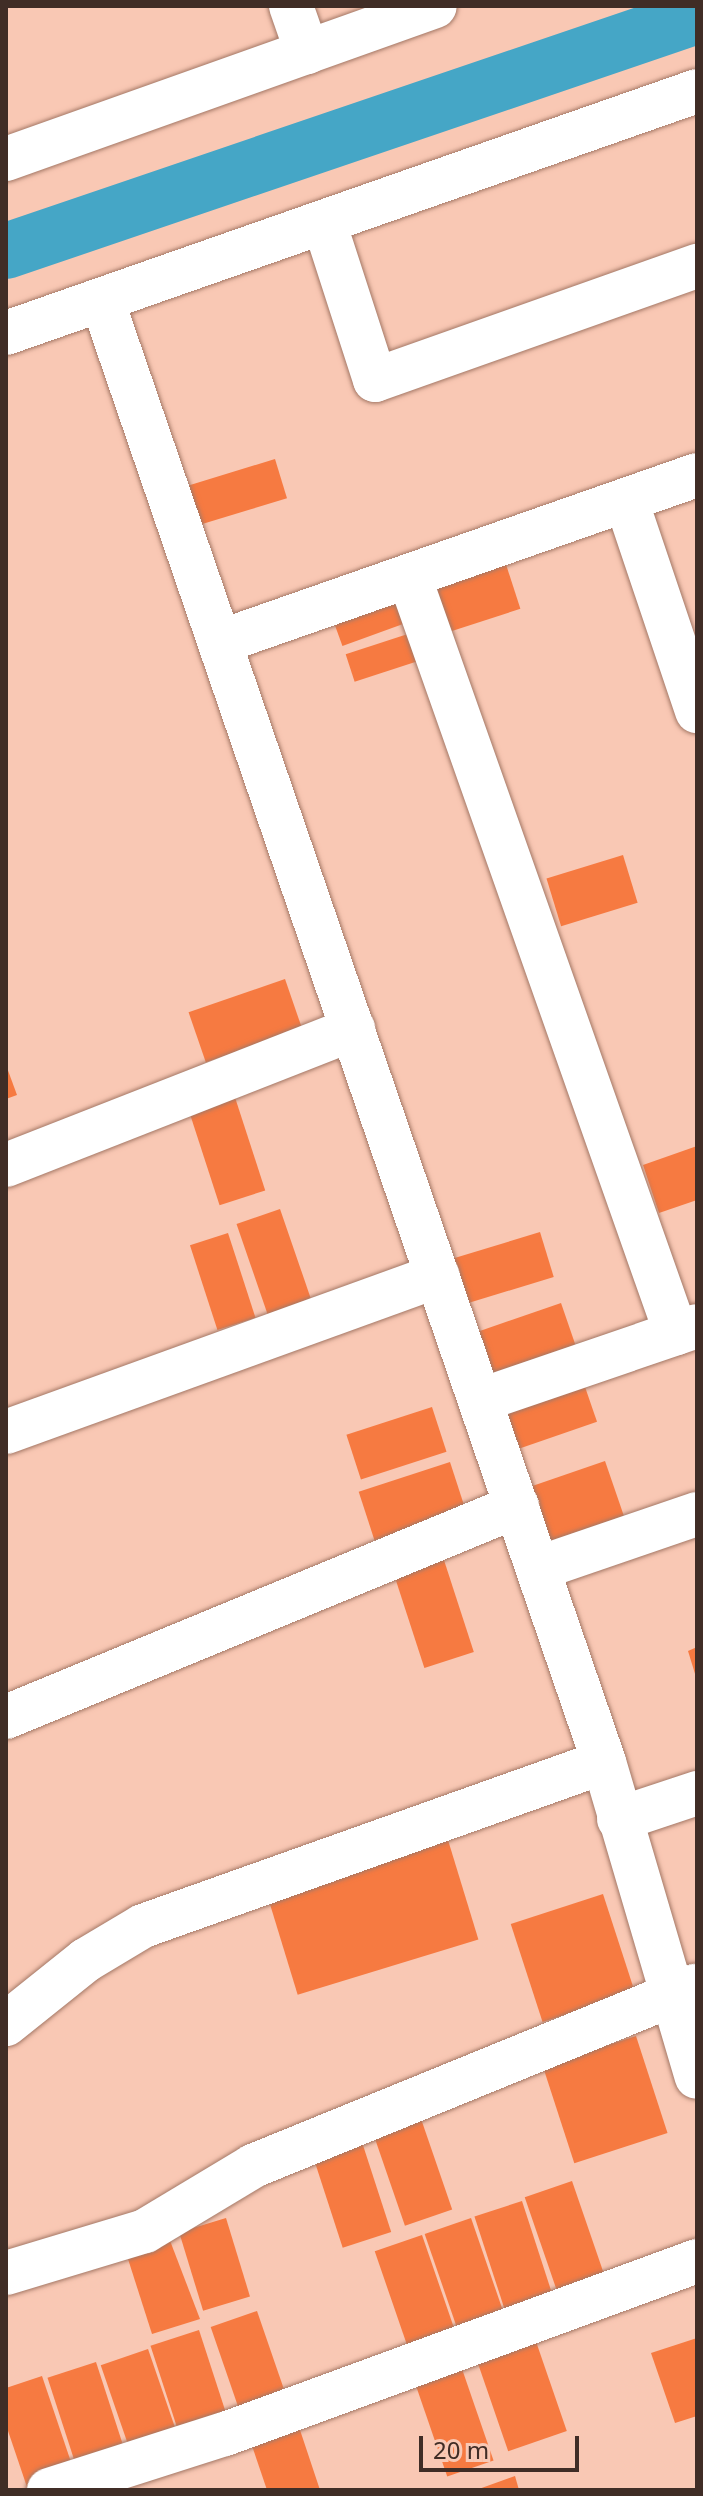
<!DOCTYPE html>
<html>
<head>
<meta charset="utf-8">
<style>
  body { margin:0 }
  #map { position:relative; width:703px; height:2496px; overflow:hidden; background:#f9c8b4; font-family:"Noto Sans",sans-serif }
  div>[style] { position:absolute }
  .canal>* { height:56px; margin:-28px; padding:0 28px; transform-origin:28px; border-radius:28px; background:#45a6c6 }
  .building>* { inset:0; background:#f67a41; transform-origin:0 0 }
  .roads { filter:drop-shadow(0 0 2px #a47866) drop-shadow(0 0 2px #a47866) }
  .minor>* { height:44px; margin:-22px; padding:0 22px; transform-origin:22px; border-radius:22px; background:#fff }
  span { translate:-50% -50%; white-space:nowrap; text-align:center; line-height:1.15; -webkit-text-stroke:7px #f9c8b4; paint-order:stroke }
  .frame { position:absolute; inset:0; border:8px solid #402d26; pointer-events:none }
  .scale { position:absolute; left:419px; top:2436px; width:160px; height:36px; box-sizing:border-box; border:4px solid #402d26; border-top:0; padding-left:10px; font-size:24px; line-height:28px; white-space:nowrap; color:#402d26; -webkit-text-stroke:6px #f9c8b4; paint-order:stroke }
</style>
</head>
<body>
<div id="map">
  <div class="canal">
    <div style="left:6px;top:251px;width:730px;rotate:-18.78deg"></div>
  </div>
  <div class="building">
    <div style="left:275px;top:459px;width:41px;height:98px;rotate:73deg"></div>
    <div style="left:500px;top:546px;width:66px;height:93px;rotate:72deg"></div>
    <div style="left:399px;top:585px;width:38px;height:74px;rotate:70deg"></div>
    <div style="left:417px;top:631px;width:29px;height:75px;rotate:72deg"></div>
    <div style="left:623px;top:855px;width:50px;height:80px;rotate:73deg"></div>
    <div style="left:285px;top:979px;width:53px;height:102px;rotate:71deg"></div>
    <div style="clip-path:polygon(6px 1065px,17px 1095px,6px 1099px)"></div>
    <div style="left:230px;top:1082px;width:114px;height:48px;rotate:72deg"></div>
    <div style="clip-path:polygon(697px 1146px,697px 1200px,659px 1213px,643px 1165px)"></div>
    <div style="left:280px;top:1209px;width:97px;height:46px;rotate:71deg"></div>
    <div style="left:540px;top:1232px;width:47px;height:97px;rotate:73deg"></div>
    <div style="left:228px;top:1233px;width:89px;height:40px;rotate:72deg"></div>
    <div style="left:561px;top:1303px;width:55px;height:101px;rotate:71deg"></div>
    <div style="left:584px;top:1384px;width:40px;height:99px;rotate:71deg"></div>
    <div style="left:432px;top:1407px;width:47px;height:90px;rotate:72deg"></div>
    <div style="left:605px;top:1461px;width:71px;height:83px;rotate:71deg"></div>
    <div style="left:450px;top:1462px;width:51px;height:96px;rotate:72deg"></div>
    <div style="left:442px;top:1554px;width:103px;height:52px;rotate:72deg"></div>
    <div style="clip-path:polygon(697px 1647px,697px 1677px,696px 1677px,688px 1651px)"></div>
    <div style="left:448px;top:1840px;width:104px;height:189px;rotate:73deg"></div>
    <div style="left:603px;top:1894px;width:103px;height:97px;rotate:72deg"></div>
    <div style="left:636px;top:2036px;width:102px;height:98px;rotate:72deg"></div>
    <div style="left:419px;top:2113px;width:102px;height:50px;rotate:71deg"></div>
    <div style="left:360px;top:2136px;width:101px;height:51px;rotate:72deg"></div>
    <div style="left:572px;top:2181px;width:102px;height:50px;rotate:71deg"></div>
    <div style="left:522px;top:2201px;width:101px;height:50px;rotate:72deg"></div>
    <div style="left:226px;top:2218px;width:82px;height:49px;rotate:73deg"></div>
    <div style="left:471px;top:2218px;width:101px;height:49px;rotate:71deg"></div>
    <div style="left:422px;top:2235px;width:100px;height:50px;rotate:71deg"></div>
    <div style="clip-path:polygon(169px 2238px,200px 2319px,152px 2334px,128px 2259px)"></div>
    <div style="left:257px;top:2311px;width:101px;height:49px;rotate:71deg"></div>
    <div style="left:531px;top:2327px;width:110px;height:62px;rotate:71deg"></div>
    <div style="left:199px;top:2330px;width:101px;height:51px;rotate:72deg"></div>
    <div style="clip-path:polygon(697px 2338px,697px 2416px,675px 2423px,651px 2353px)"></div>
    <div style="left:148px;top:2349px;width:102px;height:50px;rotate:71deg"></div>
    <div style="left:96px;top:2362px;width:101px;height:51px;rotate:72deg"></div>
    <div style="left:461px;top:2366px;width:100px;height:49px;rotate:71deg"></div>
    <div style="clip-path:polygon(42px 2376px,74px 2471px,27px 2487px,6px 2425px,6px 2388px)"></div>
    <div style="clip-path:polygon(297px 2421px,320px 2490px,267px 2490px,249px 2437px)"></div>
    <div style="clip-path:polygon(515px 2476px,519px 2490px,476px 2490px)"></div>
  </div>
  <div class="roads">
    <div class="minor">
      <div style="left:291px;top:6px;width:49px;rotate:70.8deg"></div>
      <div style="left:6px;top:159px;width:455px;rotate:-19.6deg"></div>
      <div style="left:324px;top:222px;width:166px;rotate:72.1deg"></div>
      <div style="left:375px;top:380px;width:342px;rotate:-19.5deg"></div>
      <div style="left:102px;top:300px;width:1546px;rotate:71.05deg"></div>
      <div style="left:604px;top:1762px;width:328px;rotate:73.6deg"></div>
      <div style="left:6px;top:333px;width:732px;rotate:-19.3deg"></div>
      <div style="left:626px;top:500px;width:223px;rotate:71.4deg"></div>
      <div style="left:409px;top:576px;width:803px;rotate:70.57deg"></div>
      <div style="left:220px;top:642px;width:505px;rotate:-19.3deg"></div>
      <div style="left:6px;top:1165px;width:373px;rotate:-21.4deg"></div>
      <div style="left:481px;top:1400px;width:228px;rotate:-18.9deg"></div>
      <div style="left:6px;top:1432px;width:459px;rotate:-19.9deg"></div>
      <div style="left:539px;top:1568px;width:167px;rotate:-18.9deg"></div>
      <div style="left:6px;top:1717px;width:553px;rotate:-22.44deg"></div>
      <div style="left:619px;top:1819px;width:82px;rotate:-18.4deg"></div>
      <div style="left:6px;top:2024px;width:102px;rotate:-38.7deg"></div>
      <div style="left:86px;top:1960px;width:66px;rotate:-30.8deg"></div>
      <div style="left:143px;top:1926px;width:489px;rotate:-19.6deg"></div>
      <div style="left:6px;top:2273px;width:145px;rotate:-16.8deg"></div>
      <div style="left:145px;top:2231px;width:126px;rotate:-31deg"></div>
      <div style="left:253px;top:2166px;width:477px;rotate:-22.2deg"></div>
      <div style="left:49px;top:2490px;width:185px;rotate:-17.7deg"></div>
      <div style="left:225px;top:2434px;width:503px;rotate:-20.13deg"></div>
    </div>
  </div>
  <div class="frame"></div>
  <div class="scale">20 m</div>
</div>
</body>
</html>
